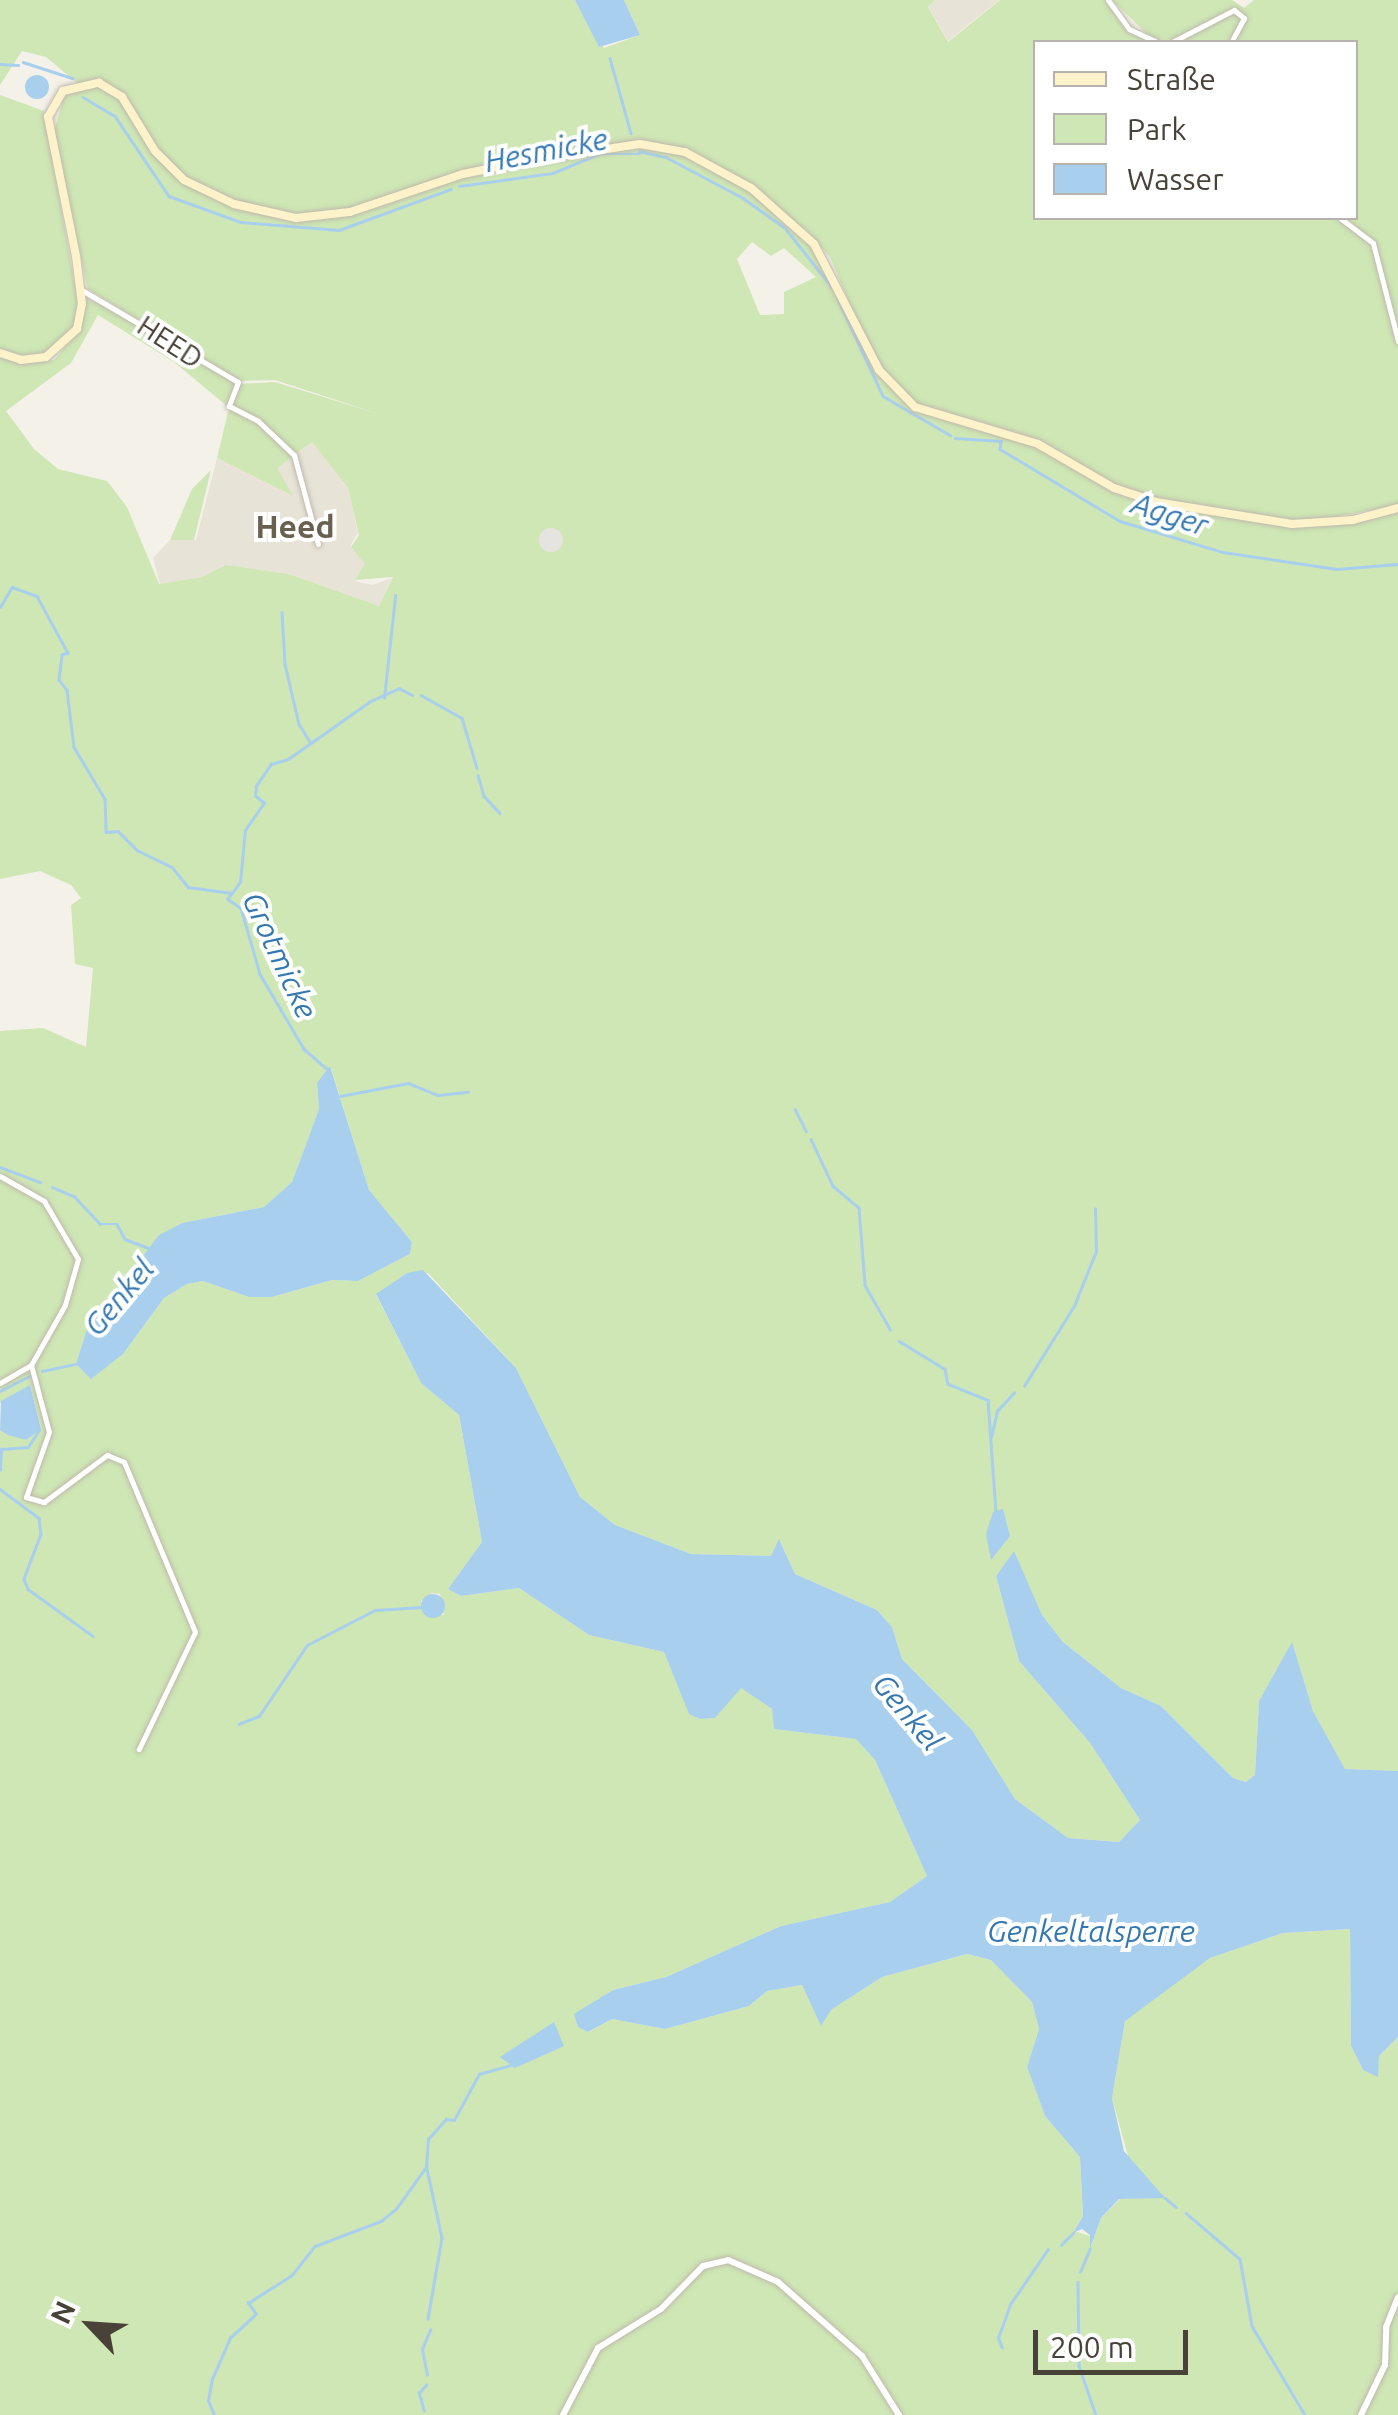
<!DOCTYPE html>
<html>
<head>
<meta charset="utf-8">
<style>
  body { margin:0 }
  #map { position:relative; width:1398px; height:2415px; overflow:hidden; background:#f4f1e9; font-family:Ubuntu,sans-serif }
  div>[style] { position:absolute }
  .residential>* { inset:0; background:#e8e3d7 }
  .green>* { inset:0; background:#cee7b4 }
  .parking>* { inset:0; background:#e6e4e1 }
  .round { border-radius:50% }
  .water>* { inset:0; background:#a8cfee }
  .stream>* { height:2.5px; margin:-1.25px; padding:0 1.25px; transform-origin:1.25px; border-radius:1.25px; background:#a8cfee }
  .roads { filter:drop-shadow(0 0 2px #bfb9ac) drop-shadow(0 0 2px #bfb9ac) }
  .minor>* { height:5px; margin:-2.5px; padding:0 2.5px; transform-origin:2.5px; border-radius:2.5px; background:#fff }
  .tertiary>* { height:6px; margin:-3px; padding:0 3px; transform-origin:3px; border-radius:3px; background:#fff }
  .secondary>* { height:8px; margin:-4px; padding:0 4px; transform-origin:4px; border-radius:4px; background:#fdf2ca }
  span { translate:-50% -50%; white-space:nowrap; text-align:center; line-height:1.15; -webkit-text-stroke:8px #fff; paint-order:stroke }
  .street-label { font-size:28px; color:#484238 }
  .water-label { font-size:30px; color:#3478b1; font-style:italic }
  .quarter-label { font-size:32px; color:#6a604f; font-weight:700 }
  .legend { position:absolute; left:1033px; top:40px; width:325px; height:180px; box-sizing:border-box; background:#fff; border:2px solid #b6b3af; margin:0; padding:12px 18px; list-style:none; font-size:30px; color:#484238 }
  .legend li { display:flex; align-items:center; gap:20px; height:50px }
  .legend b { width:50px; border:2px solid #b6b3af }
  .north { position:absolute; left:40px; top:2275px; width:100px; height:100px; -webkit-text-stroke:8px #fff; paint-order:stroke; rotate:295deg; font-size:28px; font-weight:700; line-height:40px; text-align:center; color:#484238 }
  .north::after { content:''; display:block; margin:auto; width:35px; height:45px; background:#484238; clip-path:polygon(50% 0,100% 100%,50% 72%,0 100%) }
  .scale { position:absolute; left:1033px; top:2330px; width:155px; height:45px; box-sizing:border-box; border:5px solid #484238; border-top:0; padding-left:12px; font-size:30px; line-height:35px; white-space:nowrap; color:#484238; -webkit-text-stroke:8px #fff; paint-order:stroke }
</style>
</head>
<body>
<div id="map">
  <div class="residential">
    <div style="clip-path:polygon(935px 0,999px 0,948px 41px,928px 6px)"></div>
    <div style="clip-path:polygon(312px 442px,348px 488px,358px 533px,350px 546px,366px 564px,355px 581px,372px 585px,392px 578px,379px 606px,289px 574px,224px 565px,202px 577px,160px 584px,153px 558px,170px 540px,196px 540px,217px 458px,291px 495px,276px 468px)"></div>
  </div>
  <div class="green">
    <div style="clip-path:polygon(evenodd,0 0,575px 0,604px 48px,640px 35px,624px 0,935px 0,928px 7px,948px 42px,1000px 0,1109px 0,1134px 29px,1146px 33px,1112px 0,1232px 0,1244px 8px,1254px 0,1398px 0,1398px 505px,1329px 518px,1398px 510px,1398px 1771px,1345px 1769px,1313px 1711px,1292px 1643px,1259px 1701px,1255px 1775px,1246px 1782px,1233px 1778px,1161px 1706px,1121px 1688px,1063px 1642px,1042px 1615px,1014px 1552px,996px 1576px,1019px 1661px,1090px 1743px,1140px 1820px,1119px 1842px,1068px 1838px,1015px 1799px,972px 1730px,902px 1659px,892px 1627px,877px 1610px,795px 1574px,780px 1541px,771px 1556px,691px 1554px,615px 1525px,580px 1497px,516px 1368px,428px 1273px,407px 1273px,376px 1295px,421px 1383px,459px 1415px,482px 1542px,448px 1589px,461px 1596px,519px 1588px,589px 1635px,664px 1652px,689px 1713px,700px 1719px,715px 1718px,740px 1687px,772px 1709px,775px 1729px,856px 1739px,875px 1760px,927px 1876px,890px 1902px,781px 1926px,666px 1977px,613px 1990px,575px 2014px,578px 2027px,589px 2032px,612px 2019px,665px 2029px,749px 2006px,767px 1991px,802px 1985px,821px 2025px,831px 2010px,882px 1977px,967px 1954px,991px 1960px,1032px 2002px,1039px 2029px,1027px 2067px,1045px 2116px,1080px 2157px,1083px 2216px,1074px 2231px,1090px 2236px,1091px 2247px,1101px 2218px,1120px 2199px,1163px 2197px,1130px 2163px,1112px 2098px,1125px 2021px,1136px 2007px,1210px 1958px,1283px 1933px,1350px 1929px,1351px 2046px,1363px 2070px,1377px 2075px,1379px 2056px,1398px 2037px,1398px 2415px,0 2415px,0 1430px,26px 1440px,41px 1428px,30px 1385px,0 1403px,0 1031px,43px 1028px,86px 1047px,93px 968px,75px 964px,71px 905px,81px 898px,71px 885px,40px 871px,0 879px,0 95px,44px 111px,80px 315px,70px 337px,51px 355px,12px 361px,54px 360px,80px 329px,87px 299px,127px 315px,195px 361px,236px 383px,227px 406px,174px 362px,98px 315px,71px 363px,6px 411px,34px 449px,58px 469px,107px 481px,127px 507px,159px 584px,202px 577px,225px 565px,289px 574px,379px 606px,393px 577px,355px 580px,365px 564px,351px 547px,359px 535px,348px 488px,312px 442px,294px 455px,259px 420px,230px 406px,238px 384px,275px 382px,385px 416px,275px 380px,239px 381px,88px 289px,54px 131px,64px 97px,82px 87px,46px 57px,22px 51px,0 85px,0 0,1036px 42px,1356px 42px,1356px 218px,1036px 218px,1036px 42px,0 0,804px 227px,830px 257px,874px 361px,831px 270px,804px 227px,0 0,752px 242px,771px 256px,784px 248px,816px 277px,784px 292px,784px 314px,760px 315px,737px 259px,752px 242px,0 0,331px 1068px,369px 1190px,412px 1242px,410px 1254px,358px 1281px,332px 1280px,272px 1297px,249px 1297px,203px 1281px,187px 1284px,164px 1298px,123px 1354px,91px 1378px,76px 1364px,87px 1329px,160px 1235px,182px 1223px,264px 1207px,292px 1182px,319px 1109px,317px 1083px,331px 1068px,0 0,432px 1593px,440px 1594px,444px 1615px,423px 1613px,421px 1601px,432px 1593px)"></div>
    <div style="clip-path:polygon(229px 408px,257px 422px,293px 456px,277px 468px,293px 496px,217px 458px)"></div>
    <div style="clip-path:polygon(211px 470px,194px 540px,170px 540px,192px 489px)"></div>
  </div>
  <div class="parking">
    <div class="round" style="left:539px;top:528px;width:24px;height:24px"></div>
  </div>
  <div class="water">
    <div style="clip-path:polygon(575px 0,624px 0,640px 35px,599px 47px)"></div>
    <div class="round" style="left:25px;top:75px;width:24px;height:24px"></div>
    <div style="clip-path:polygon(330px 1066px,369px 1190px,412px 1242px,410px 1254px,358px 1281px,332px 1280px,272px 1297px,249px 1297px,203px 1281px,187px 1284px,164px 1298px,123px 1354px,91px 1379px,76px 1364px,87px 1329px,159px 1235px,182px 1223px,264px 1207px,292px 1182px,319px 1109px,317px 1083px)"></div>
    <div style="clip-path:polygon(423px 1270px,516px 1368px,580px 1497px,615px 1525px,691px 1554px,771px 1556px,779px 1539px,795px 1574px,877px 1610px,892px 1627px,902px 1659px,972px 1730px,1015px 1799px,1068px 1838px,1119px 1842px,1140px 1820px,1090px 1743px,1019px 1661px,996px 1576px,1014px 1551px,1042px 1615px,1063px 1642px,1121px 1688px,1161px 1706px,1233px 1778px,1246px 1782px,1255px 1775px,1259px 1701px,1292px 1642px,1313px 1711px,1345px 1769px,1398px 1771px,1398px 2037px,1379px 2056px,1378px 2077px,1363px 2070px,1351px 2046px,1350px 1929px,1283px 1933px,1210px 1958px,1125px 2021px,1112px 2098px,1124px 2151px,1165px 2198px,1119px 2199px,1101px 2218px,1090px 2249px,1090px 2235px,1082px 2229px,1073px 2233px,1083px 2216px,1080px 2157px,1045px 2116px,1027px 2067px,1039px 2029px,1032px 2002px,991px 1960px,967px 1954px,882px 1977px,831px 2010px,821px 2026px,802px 1985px,767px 1991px,749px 2006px,665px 2029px,612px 2019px,588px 2032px,578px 2027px,574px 2014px,613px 1990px,666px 1977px,781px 1926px,890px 1902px,927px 1876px,875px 1760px,856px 1739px,774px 1729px,772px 1709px,741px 1688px,715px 1718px,700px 1719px,689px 1714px,664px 1652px,589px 1635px,519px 1588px,461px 1596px,448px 1589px,482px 1542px,459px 1415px,421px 1383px,376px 1294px,407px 1273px)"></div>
    <div style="clip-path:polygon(30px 1385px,41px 1429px,26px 1440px,8px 1435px,0 1430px,1px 1401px)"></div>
    <div style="clip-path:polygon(1003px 1509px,1010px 1536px,991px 1560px,986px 1534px,993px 1512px)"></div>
    <div class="round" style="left:421px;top:1594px;width:24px;height:24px"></div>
    <div style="clip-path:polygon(554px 2022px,564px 2046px,515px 2068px,500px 2057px)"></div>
  </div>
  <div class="stream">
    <div style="left:610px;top:58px;width:78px;rotate:74.4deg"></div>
    <div style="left:23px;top:62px;width:52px;rotate:18.1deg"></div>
    <div style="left:0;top:64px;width:18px;rotate:3deg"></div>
    <div style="left:83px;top:97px;width:37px;rotate:31deg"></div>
    <div style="left:115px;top:116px;width:97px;rotate:56deg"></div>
    <div style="left:169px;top:196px;width:77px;rotate:19.9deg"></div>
    <div style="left:241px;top:222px;width:98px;rotate:4.7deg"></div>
    <div style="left:339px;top:230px;width:119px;rotate:-20.1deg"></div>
    <div style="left:639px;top:151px;width:28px;rotate:13deg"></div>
    <div style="left:666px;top:157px;width:87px;rotate:28deg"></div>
    <div style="left:743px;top:198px;width:52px;rotate:35.5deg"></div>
    <div style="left:785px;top:228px;width:75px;rotate:51.5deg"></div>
    <div style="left:459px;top:186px;width:95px;rotate:-7.9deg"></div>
    <div style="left:553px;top:173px;width:50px;rotate:-22.4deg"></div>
    <div style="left:599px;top:154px;width:41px"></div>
    <div style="left:838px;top:299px;width:107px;rotate:65.1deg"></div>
    <div style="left:883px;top:396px;width:78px;rotate:30.2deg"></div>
    <div style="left:955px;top:438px;width:46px;rotate:3.7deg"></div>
    <div style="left:1001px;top:441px;width:8px;rotate:97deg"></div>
    <div style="left:1000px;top:449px;width:140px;rotate:31deg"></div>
    <div style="left:1120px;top:521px;width:108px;rotate:16.8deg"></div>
    <div style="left:1223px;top:552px;width:115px;rotate:8.5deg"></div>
    <div style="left:1337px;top:569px;width:61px;rotate:-4.7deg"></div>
    <div style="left:0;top:607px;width:23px;rotate:-59deg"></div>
    <div style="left:12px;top:587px;width:27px;rotate:20deg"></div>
    <div style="left:37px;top:596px;width:65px;rotate:61.5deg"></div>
    <div style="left:68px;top:653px;width:6px;rotate:162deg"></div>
    <div style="left:62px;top:655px;width:25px;rotate:97deg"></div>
    <div style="left:59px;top:680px;width:13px;rotate:51deg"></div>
    <div style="left:67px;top:690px;width:57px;rotate:83deg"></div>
    <div style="left:74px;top:747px;width:61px;rotate:59.2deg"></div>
    <div style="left:105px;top:799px;width:33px;rotate:88deg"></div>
    <div style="left:106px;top:832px;width:12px;rotate:-5deg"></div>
    <div style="left:118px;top:831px;width:27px;rotate:45deg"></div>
    <div style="left:137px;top:850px;width:39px;rotate:26deg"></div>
    <div style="left:172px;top:867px;width:26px;rotate:51deg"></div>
    <div style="left:188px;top:887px;width:44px;rotate:7.8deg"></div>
    <div style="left:232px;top:893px;width:7px;rotate:124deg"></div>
    <div style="left:228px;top:899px;width:16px;rotate:35deg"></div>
    <div style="left:241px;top:908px;width:69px;rotate:73.9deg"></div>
    <div style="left:260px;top:974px;width:87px;rotate:59.6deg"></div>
    <div style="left:304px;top:1049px;width:33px;rotate:41deg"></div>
    <div style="left:282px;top:612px;width:52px;rotate:86.7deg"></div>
    <div style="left:285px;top:664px;width:62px;rotate:76.9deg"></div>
    <div style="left:299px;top:724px;width:22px;rotate:58deg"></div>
    <div style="left:421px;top:695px;width:47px;rotate:29.3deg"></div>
    <div style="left:462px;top:718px;width:52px;rotate:73.3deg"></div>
    <div style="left:384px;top:698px;width:103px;rotate:-83.8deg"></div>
    <div style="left:478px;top:775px;width:22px;rotate:74deg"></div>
    <div style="left:484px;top:796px;width:23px;rotate:47deg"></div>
    <div style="left:232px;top:893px;width:14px;rotate:-54deg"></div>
    <div style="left:240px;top:882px;width:52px;rotate:-84.5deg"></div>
    <div style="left:245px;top:830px;width:33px;rotate:-55deg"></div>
    <div style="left:264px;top:803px;width:11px;rotate:-142deg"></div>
    <div style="left:255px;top:796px;width:10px;rotate:-84deg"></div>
    <div style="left:256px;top:786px;width:27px;rotate:-56deg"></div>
    <div style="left:271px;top:764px;width:18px;rotate:-16deg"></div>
    <div style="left:288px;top:759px;width:99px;rotate:-35.1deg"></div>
    <div style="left:369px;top:702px;width:33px;rotate:-25deg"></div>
    <div style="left:399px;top:688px;width:15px;rotate:28deg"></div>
    <div style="left:340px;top:1096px;width:69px;rotate:-10.8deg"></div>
    <div style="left:408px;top:1083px;width:32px;rotate:22deg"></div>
    <div style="left:438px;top:1095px;width:30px;rotate:-6deg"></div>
    <div style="left:795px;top:1109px;width:25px;rotate:63deg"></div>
    <div style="left:811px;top:1139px;width:52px;rotate:64.9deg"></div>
    <div style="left:833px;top:1186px;width:34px;rotate:40deg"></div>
    <div style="left:859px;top:1208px;width:77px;rotate:85.5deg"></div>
    <div style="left:865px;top:1285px;width:51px;rotate:60.4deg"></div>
    <div style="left:0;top:1167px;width:43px;rotate:20.6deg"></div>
    <div style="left:52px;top:1187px;width:25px;rotate:23deg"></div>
    <div style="left:75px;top:1197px;width:37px;rotate:47deg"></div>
    <div style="left:100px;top:1224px;width:17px"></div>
    <div style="left:117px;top:1224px;width:17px;rotate:62deg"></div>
    <div style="left:125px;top:1239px;width:26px;rotate:21deg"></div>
    <div style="left:899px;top:1341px;width:54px;rotate:31.3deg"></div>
    <div style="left:945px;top:1369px;width:15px;rotate:79deg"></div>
    <div style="left:948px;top:1384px;width:43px;rotate:21.8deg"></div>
    <div style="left:988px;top:1400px;width:111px;rotate:85.9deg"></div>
    <div style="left:42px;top:1371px;width:35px;rotate:-12deg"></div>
    <div style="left:1024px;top:1386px;width:94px;rotate:-58deg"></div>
    <div style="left:1074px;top:1306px;width:59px;rotate:-68.2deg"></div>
    <div style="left:1096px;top:1251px;width:42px;rotate:-91.4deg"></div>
    <div style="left:0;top:1391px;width:33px;rotate:-27deg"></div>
    <div style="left:991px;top:1437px;width:27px;rotate:-77deg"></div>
    <div style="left:997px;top:1411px;width:25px;rotate:-47deg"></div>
    <div style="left:0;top:1470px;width:21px;rotate:-87deg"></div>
    <div style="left:1px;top:1449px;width:27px;rotate:-4deg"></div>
    <div style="left:28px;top:1447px;width:20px;rotate:-57deg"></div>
    <div style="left:0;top:1489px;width:49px;rotate:36.6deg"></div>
    <div style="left:39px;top:1518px;width:16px;rotate:83deg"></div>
    <div style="left:41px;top:1534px;width:48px;rotate:110.7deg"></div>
    <div style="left:24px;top:1579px;width:11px;rotate:68deg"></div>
    <div style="left:28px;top:1589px;width:80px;rotate:35.9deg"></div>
    <div style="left:239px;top:1724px;width:22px;rotate:-22deg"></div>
    <div style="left:259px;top:1716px;width:86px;rotate:-55.9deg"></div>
    <div style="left:307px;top:1645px;width:76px;rotate:-27.2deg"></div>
    <div style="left:375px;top:1610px;width:47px;rotate:-3.7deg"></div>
    <div style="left:427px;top:2169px;width:71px;rotate:77.7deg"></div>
    <div style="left:442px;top:2238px;width:82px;rotate:99.8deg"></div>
    <div style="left:1165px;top:2198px;width:14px;rotate:39deg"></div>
    <div style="left:1186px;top:2213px;width:71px;rotate:40.4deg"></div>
    <div style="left:1240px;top:2259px;width:68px;rotate:79.8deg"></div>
    <div style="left:1252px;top:2326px;width:104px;rotate:59.2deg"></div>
    <div style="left:1061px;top:2245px;width:17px;rotate:-45deg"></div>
    <div style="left:1080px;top:2272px;width:25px;rotate:-67deg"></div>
    <div style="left:1078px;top:2282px;width:84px;rotate:89.3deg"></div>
    <div style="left:1079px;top:2366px;width:52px;rotate:70.9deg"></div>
    <div style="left:1002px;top:2348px;width:11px;rotate:-112deg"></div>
    <div style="left:998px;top:2338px;width:37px;rotate:-70deg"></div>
    <div style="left:1011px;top:2303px;width:65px;rotate:-55.6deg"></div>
    <div style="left:427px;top:2375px;width:26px;rotate:-101deg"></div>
    <div style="left:422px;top:2349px;width:21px;rotate:-67deg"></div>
    <div style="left:424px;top:2411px;width:19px;rotate:-106deg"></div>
    <div style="left:419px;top:2393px;width:11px;rotate:-49deg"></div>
    <div style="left:214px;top:2415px;width:15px;rotate:-113deg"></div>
    <div style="left:208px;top:2401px;width:22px;rotate:-80deg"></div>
    <div style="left:212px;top:2379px;width:45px;rotate:-66.3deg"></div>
    <div style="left:230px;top:2338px;width:35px;rotate:-43deg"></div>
    <div style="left:256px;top:2314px;width:14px;rotate:-126deg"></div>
    <div style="left:248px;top:2303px;width:52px;rotate:-32.5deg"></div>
    <div style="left:292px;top:2275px;width:37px;rotate:-52deg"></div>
    <div style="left:315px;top:2246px;width:71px;rotate:-20.7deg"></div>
    <div style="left:381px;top:2221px;width:19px;rotate:-39deg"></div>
    <div style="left:396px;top:2209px;width:52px;rotate:-54.5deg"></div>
    <div style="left:426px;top:2167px;width:28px;rotate:-86deg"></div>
    <div style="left:428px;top:2139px;width:27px;rotate:-48deg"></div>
    <div style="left:446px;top:2119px;width:8px;rotate:7deg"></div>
    <div style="left:454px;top:2120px;width:52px;rotate:-61.5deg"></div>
    <div style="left:479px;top:2074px;width:32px;rotate:-16deg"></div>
  </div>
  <div class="roads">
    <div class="minor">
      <div style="left:1108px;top:0;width:36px;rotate:54deg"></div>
      <div style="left:1129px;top:29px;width:31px;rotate:25deg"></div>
      <div style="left:1172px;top:42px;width:70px;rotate:-27.3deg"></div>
      <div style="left:1234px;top:10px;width:13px;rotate:39deg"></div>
      <div style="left:1244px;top:18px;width:27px;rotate:118deg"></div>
      <div style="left:1340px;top:218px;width:41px;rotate:37.1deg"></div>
      <div style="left:1373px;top:243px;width:101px;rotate:75.7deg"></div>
      <div style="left:80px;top:289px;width:183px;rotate:30.5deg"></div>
      <div style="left:238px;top:382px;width:26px;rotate:111deg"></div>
      <div style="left:229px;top:406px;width:33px;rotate:27deg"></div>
      <div style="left:258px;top:421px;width:50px;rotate:43.4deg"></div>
      <div style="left:294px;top:455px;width:92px;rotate:74.9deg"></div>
      <div style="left:0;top:1176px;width:51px;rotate:29.6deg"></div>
      <div style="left:44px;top:1201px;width:67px;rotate:59.6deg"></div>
      <div style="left:78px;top:1259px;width:48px;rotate:105.8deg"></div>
      <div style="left:65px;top:1305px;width:69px;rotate:119.5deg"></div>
      <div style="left:31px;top:1365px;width:69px;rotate:75deg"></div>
      <div style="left:49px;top:1432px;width:69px;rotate:109.5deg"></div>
      <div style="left:26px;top:1497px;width:19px;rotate:16deg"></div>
      <div style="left:44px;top:1502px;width:79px;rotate:-36.7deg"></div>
      <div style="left:107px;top:1455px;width:18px;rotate:22deg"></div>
      <div style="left:124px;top:1462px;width:184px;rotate:67.3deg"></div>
      <div style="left:195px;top:1632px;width:130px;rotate:115.6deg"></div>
      <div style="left:0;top:1383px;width:36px;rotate:-30deg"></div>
    </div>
    <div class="tertiary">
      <div style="left:563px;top:2415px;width:76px;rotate:-62.4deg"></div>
      <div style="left:598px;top:2348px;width:74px;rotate:-31.8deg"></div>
      <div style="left:661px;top:2309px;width:60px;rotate:-45.7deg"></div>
      <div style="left:703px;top:2266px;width:26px;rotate:-13deg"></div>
      <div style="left:728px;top:2260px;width:55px;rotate:23.7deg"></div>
      <div style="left:778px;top:2282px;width:112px;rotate:41.4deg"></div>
      <div style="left:862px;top:2356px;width:70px;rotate:57.9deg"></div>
      <div style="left:1361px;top:2415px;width:55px;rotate:-64.4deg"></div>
      <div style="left:1385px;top:2365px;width:38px;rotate:-88deg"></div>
      <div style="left:1386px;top:2327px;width:32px;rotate:-68deg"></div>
    </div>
    <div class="secondary">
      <div style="left:0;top:353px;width:22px;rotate:18deg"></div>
      <div style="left:21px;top:360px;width:25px;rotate:-7deg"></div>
      <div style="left:46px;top:357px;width:42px;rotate:-42.1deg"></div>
      <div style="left:77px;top:329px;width:25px;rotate:-79deg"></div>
      <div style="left:82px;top:304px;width:48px;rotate:-97.1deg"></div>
      <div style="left:76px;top:256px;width:142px;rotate:-101.4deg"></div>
      <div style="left:48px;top:117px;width:30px;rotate:-60deg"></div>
      <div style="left:63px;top:91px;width:37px;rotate:-13deg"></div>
      <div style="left:99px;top:83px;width:27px;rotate:31deg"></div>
      <div style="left:122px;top:97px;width:63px;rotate:58.6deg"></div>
      <div style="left:155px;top:151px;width:41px;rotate:45deg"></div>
      <div style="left:184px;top:180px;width:55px;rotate:25.6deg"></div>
      <div style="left:234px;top:204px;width:64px;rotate:12.7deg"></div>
      <div style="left:296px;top:218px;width:54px;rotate:-6.3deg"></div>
      <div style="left:350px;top:212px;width:119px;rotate:-18.6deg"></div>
      <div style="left:463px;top:174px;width:65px;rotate:-11.5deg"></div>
      <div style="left:527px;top:161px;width:114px;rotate:-8.6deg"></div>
      <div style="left:640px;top:144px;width:46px;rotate:10.1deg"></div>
      <div style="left:685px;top:152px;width:75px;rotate:28.6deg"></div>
      <div style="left:751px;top:188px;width:84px;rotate:41.6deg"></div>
      <div style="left:814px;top:244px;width:142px;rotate:62.7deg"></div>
      <div style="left:879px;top:370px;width:52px;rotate:45.8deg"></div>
      <div style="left:915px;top:407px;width:128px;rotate:16.7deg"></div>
      <div style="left:1038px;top:444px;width:88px;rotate:30.1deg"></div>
      <div style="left:1114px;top:488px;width:44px;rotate:18.4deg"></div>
      <div style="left:1156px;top:502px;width:138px;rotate:9.2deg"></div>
      <div style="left:1292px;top:524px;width:61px;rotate:-3.8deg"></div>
      <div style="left:1353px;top:520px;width:47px;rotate:-14.9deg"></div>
    </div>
  </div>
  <div class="street-label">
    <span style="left:170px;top:342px;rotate:33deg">HEED</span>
  </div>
  <div class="water-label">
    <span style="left:546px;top:150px;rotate:-11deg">Hesmicke</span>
    <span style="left:1170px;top:514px;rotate:18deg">Agger</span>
    <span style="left:280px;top:955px;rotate:65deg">Grotmicke</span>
    <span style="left:119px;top:1297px;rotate:-50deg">Genkel</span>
    <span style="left:908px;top:1712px;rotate:50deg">Genkel</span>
    <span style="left:1091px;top:1931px">Genkeltalsperre</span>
  </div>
  <div class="quarter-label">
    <span style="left:295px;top:526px">Heed</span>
  </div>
  <ul class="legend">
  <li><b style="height:12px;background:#fdf2ca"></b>Straße</li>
  <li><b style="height:28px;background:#cee7b4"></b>Park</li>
  <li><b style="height:28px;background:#a8cfee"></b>Wasser</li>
  </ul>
  <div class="north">N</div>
  <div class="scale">200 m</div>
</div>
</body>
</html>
